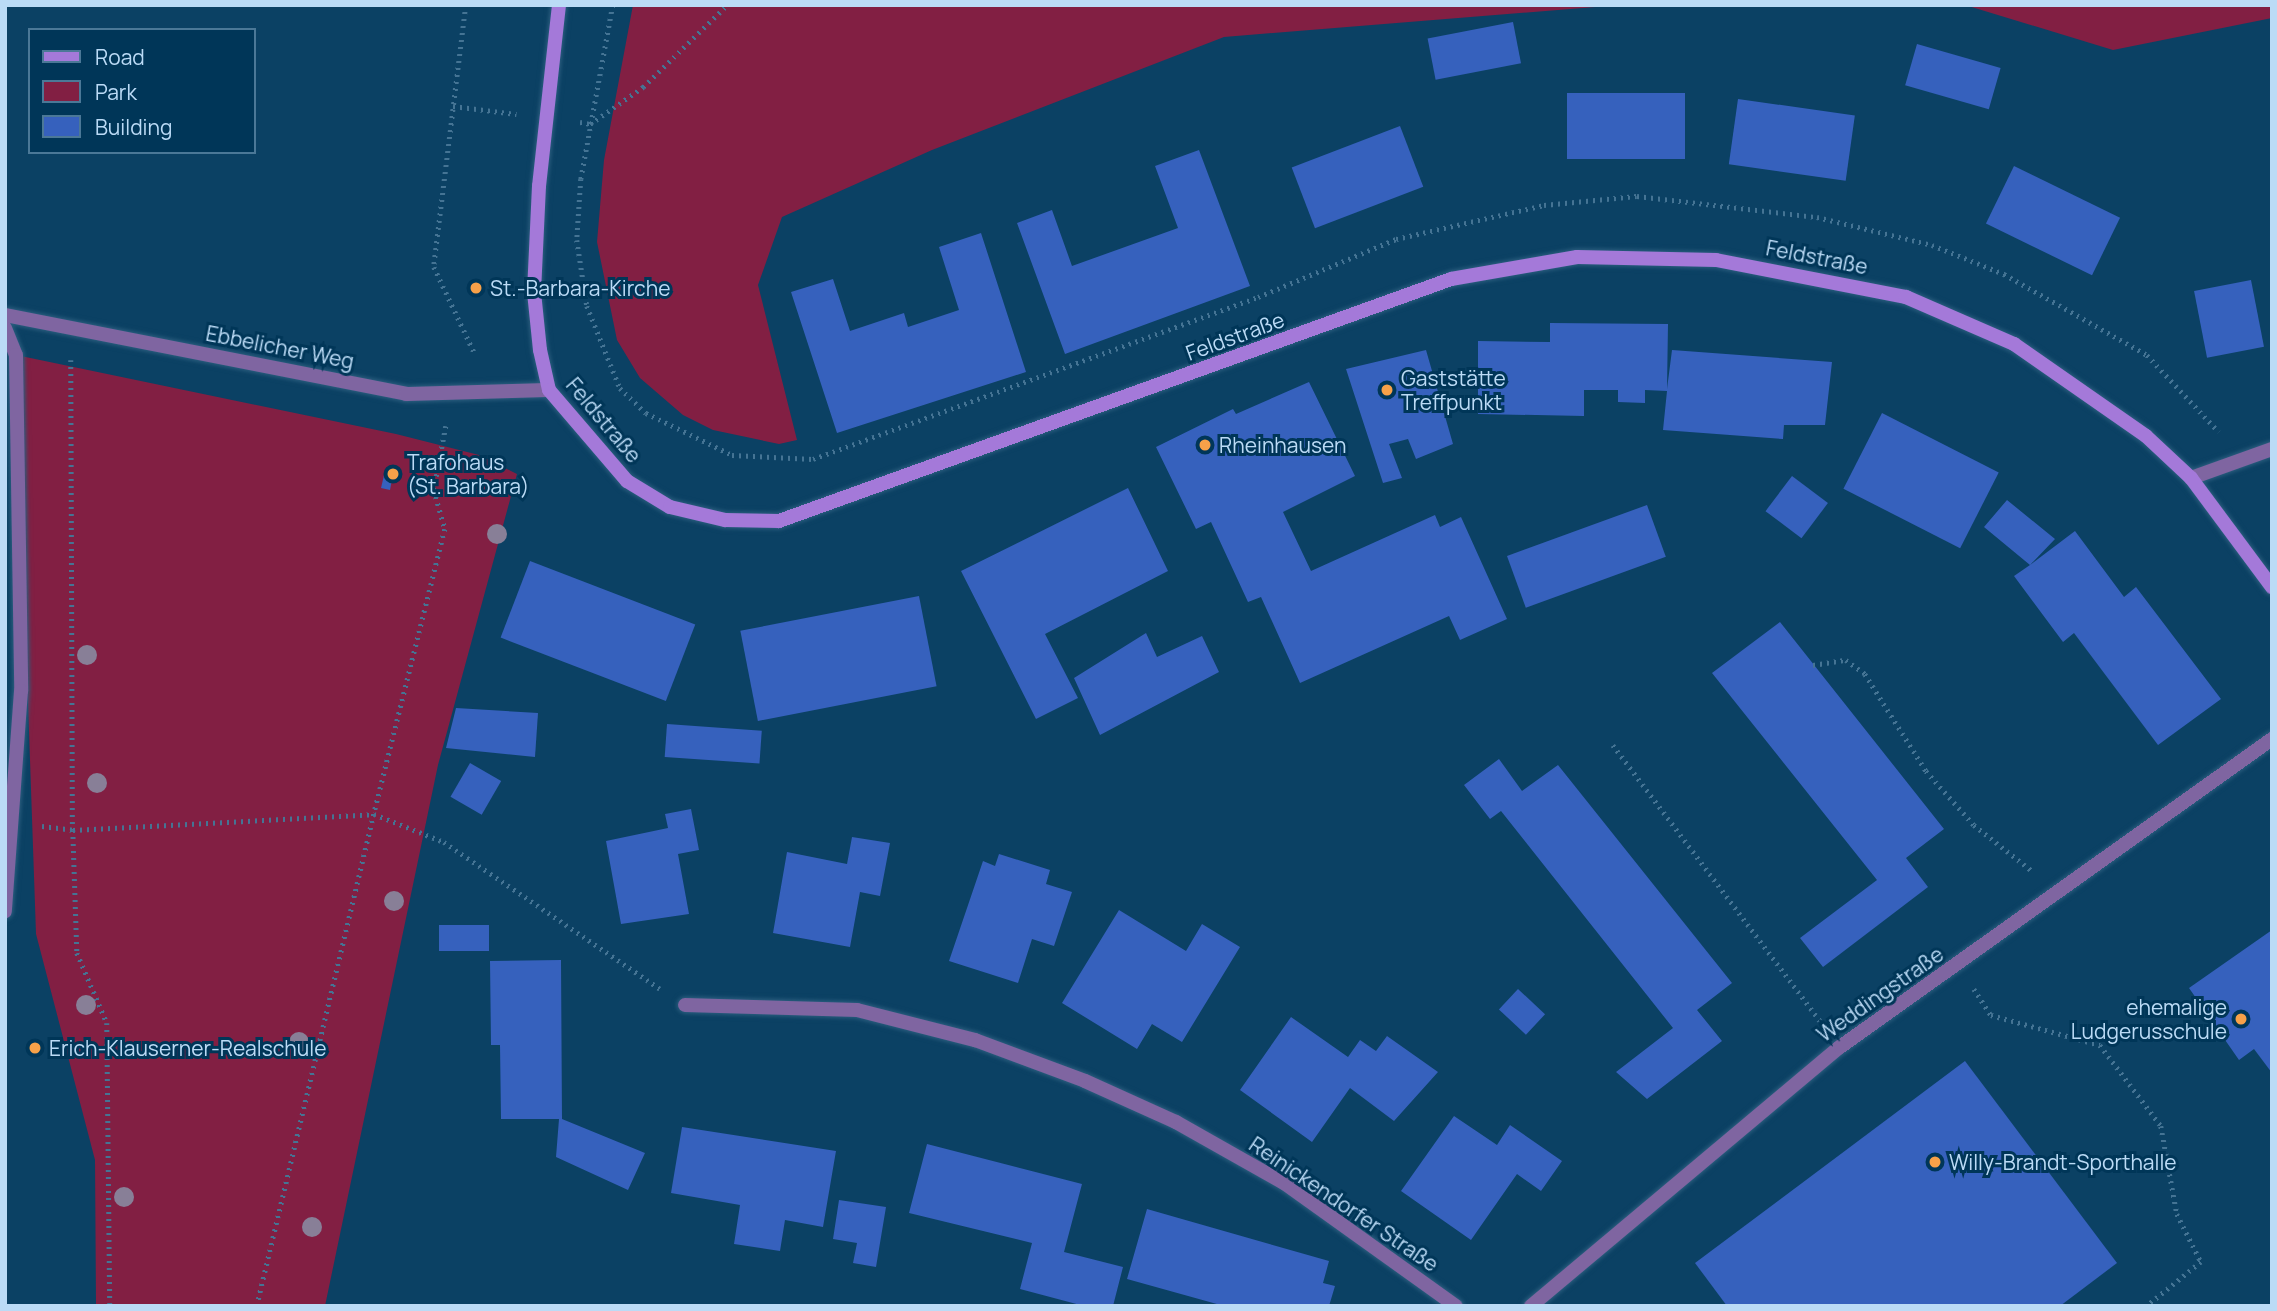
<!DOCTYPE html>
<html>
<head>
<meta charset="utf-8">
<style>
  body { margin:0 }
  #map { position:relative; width:2277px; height:1311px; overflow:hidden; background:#0b4164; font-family:Manrope,sans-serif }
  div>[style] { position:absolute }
  .green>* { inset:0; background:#821f43 }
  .building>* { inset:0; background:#3661bd; transform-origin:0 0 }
  .path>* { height:4.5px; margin-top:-2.25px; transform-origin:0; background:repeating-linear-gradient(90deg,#457494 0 2px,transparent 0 7px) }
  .roads { filter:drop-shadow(0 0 2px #2b5d7e) drop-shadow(0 0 2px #2b5d7e) }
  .lane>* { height:14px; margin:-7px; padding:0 7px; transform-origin:7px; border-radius:7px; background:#7f65a1 }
  .street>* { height:14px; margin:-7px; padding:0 7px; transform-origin:7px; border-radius:7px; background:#7f65a1 }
  .secondary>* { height:14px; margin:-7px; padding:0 7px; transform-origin:7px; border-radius:7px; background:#a479d9 }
  .trees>* { width:20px; height:20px; margin:-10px; border-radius:50%; background:#887f97 }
  .dots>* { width:19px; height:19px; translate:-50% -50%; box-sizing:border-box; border:4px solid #003658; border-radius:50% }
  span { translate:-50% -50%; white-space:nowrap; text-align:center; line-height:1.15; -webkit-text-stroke:6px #003658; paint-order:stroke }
  .street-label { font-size:21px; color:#bbdbf6 }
  .poi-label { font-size:21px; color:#bbdbf6 }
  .left { translate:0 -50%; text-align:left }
  .right { translate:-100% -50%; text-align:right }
  .frame { position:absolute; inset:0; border:7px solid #bbdbf6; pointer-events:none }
  .legend { position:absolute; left:28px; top:28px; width:228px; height:126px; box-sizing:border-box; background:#003658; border:2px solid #4b7897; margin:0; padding:9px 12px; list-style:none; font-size:21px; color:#bbdbf6 }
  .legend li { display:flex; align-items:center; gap:14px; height:35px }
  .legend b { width:35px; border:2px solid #4b7897 }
</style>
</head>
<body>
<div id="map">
  <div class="green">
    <div style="clip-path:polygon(633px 5px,1620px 5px,1224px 37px,932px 150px,782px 217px,758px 285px,797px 440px,779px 444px,713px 430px,683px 415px,640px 378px,617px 340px,597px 242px,604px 160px)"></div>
    <div style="clip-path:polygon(1965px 5px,2272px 5px,2272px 18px,2113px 50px)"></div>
    <div style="clip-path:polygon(16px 355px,396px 434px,479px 455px,517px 474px,438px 765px,325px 1306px,96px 1306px,95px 1160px,36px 934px)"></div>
  </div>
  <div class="building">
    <div style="left:1513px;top:22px;width:42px;height:87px;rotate:79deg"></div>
    <div style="left:1917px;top:44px;width:87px;height:43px;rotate:16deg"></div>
    <div style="left:1685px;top:93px;width:66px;height:118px;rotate:90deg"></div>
    <div style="left:1738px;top:99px;width:118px;height:66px;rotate:8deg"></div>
    <div style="left:1400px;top:126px;width:65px;height:116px;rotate:69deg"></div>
    <div style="clip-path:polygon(1199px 150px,1250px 286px,1065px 354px,1017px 223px,1052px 210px,1072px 266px,1178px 228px,1155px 166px)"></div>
    <div style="left:2014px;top:166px;width:118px;height:64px;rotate:26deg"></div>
    <div style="clip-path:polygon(981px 233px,1026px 372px,837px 433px,791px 292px,833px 279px,850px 331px,904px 313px,908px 327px,959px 310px,939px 247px)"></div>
    <div style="left:2251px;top:280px;width:68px;height:58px;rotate:79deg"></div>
    <div style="clip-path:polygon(1550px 323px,1668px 324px,1667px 389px,1672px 350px,1832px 362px,1825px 425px,1784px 425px,1783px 439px,1663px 430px,1667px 391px,1645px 390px,1645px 403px,1618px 402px,1618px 390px,1584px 390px,1584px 416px,1478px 414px,1478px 341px,1550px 342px)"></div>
    <div style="clip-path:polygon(1426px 350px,1453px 444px,1416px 459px,1408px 439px,1389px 444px,1402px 478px,1383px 483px,1346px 369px)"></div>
    <div style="clip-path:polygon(1309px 382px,1355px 476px,1283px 512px,1311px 571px,1435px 515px,1440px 527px,1461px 517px,1507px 619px,1460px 640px,1449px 616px,1300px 683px,1261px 597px,1248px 602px,1211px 522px,1196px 529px,1156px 447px,1233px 409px,1236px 414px)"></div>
    <div style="left:1882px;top:413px;width:131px;height:85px;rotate:27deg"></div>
    <div style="clip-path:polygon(385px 471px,393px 474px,390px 490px,381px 488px)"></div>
    <div style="left:1792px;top:476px;width:45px;height:44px;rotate:37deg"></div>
    <div style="clip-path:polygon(1128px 488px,1168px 571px,1045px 634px,1078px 698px,1036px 719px,961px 571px)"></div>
    <div style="clip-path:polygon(2007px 500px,2055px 539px,2030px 565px,2075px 531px,2124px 597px,2136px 587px,2221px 699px,2158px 745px,2074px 633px,2063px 642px,2014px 576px,2030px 565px,1984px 527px)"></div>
    <div style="left:1647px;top:505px;width:55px;height:149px;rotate:70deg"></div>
    <div style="left:530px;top:561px;width:177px;height:82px;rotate:21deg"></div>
    <div style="left:919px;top:596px;width:92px;height:182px;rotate:79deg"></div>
    <div style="clip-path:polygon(1780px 622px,1944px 829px,1906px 858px,1928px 887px,1823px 967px,1800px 938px,1877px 880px,1712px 673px)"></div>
    <div style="clip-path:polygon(1146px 633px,1157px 657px,1202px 636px,1219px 672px,1100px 735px,1074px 678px)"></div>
    <div style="clip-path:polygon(456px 708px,538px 713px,535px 757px,446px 748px)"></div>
    <div style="left:667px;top:724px;width:95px;height:33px;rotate:4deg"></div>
    <div style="clip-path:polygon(1499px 759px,1522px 791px,1558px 765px,1732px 983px,1697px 1010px,1722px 1041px,1647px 1099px,1616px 1072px,1673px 1028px,1501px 811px,1490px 819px,1464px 785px)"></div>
    <div style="left:470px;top:763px;width:36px;height:39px;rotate:30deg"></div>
    <div style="clip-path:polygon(691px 809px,699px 850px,678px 854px,689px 914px,621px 924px,606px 841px,668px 828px,665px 814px)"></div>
    <div style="clip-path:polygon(852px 837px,890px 843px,880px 896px,860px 892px,850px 947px,773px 933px,787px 852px,847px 864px)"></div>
    <div style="clip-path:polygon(999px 854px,1050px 870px,1046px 884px,1072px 892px,1054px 946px,1032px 939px,1018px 983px,949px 961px,983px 861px,995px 866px)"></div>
    <div style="clip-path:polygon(1119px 910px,1186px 951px,1202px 924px,1240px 947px,1182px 1042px,1152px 1024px,1137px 1049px,1062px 1003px)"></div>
    <div style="left:439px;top:925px;width:50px;height:26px"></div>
    <div style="clip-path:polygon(2272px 930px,2272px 1073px,2254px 1049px,2239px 1060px,2189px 988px)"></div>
    <div style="clip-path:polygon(561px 960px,562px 1119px,645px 1153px,628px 1190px,556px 1157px,559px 1119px,501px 1119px,500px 1045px,491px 1045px,490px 961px)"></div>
    <div style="left:1518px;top:989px;width:37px;height:28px;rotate:43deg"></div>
    <div style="clip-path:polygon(1291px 1017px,1348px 1057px,1360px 1040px,1376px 1051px,1387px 1036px,1438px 1072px,1394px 1121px,1350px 1088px,1312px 1142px,1240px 1090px)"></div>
    <div style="clip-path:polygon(1965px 1061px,2117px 1263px,2060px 1306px,1727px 1306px,1695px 1263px)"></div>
    <div style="clip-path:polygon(1454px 1116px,1497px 1145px,1510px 1125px,1562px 1161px,1541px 1191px,1517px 1174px,1471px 1240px,1401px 1191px)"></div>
    <div style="clip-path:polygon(682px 1127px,836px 1151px,823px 1227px,785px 1220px,780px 1251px,734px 1244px,740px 1205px,671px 1193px)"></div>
    <div style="clip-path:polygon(927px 1144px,1082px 1184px,1064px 1252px,1123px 1267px,1113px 1306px,1084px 1306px,1020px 1289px,1032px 1243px,909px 1213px)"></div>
    <div style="clip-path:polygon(839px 1200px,886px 1207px,876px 1267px,853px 1263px,857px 1243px,833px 1239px)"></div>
    <div style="clip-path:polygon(1147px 1209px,1329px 1261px,1323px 1283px,1335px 1286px,1329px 1306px,1224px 1306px,1127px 1279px)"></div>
  </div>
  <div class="path">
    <div style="left:466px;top:5px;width:264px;rotate:97deg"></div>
    <div style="left:434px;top:267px;width:94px;rotate:64.8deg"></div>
    <div style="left:613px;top:5px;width:177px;rotate:100.4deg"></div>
    <div style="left:581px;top:179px;width:61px;rotate:93.8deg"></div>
    <div style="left:577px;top:240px;width:67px;rotate:81.4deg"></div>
    <div style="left:587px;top:306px;width:88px;rotate:68.1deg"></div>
    <div style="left:620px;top:388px;width:36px;rotate:44deg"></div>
    <div style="left:646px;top:413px;width:96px;rotate:26deg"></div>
    <div style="left:732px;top:455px;width:81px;rotate:2.8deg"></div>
    <div style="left:813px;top:459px;width:474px;rotate:-20deg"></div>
    <div style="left:1258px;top:297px;width:150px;rotate:-22.8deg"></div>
    <div style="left:1396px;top:239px;width:152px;rotate:-12.9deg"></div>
    <div style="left:1544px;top:205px;width:93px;rotate:-5.5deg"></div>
    <div style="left:1637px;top:196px;width:181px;rotate:6.7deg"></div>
    <div style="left:1817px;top:217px;width:118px;rotate:13.7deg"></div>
    <div style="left:1932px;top:245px;width:78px;rotate:21.9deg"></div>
    <div style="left:2004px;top:274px;width:164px;rotate:29.5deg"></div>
    <div style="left:2147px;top:355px;width:105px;rotate:46.9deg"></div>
    <div style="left:453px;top:106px;width:64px;rotate:7.2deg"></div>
    <div style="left:580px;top:122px;width:10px;rotate:11deg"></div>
    <div style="left:590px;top:124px;width:65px;rotate:-34.9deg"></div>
    <div style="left:643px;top:87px;width:117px;rotate:-44.3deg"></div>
    <div style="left:71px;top:360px;width:470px;rotate:89.8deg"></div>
    <div style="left:73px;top:830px;width:301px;rotate:-3deg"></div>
    <div style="left:374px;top:814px;width:506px;rotate:103.38deg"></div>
    <div style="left:446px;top:426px;width:65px;rotate:100.6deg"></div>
    <div style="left:434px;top:490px;width:41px;rotate:74.2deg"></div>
    <div style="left:445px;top:529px;width:294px;rotate:104deg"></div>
    <div style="left:374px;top:814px;width:75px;rotate:21.8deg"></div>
    <div style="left:444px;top:842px;width:261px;rotate:34.2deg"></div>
    <div style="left:1813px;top:665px;width:33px;rotate:-9deg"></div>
    <div style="left:1846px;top:660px;width:24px;rotate:36deg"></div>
    <div style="left:1865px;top:674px;width:115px;rotate:57.8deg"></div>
    <div style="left:1926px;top:771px;width:72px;rotate:48.4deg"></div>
    <div style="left:1974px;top:825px;width:73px;rotate:38.3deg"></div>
    <div style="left:1613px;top:745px;width:345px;rotate:53.1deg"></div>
    <div style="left:42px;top:826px;width:31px;rotate:7deg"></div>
    <div style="left:73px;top:830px;width:123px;rotate:88.1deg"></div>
    <div style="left:77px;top:953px;width:76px;rotate:66.8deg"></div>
    <div style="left:107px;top:1023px;width:283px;rotate:89.4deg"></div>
    <div style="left:1974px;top:989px;width:31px;rotate:57deg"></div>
    <div style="left:1991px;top:1015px;width:113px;rotate:15.4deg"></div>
    <div style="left:2100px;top:1045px;width:101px;rotate:53deg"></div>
    <div style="left:2161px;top:1126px;width:89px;rotate:79.7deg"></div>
    <div style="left:2177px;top:1214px;width:54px;rotate:63.4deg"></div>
    <div style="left:2201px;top:1262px;width:70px;rotate:140.8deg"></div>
  </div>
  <div class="roads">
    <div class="lane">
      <div style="left:5px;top:328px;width:29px;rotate:68deg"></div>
      <div style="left:16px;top:355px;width:336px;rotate:89.1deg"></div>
      <div style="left:21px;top:691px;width:221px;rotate:94.2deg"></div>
    </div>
    <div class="street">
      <div style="left:5px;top:315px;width:409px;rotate:11.1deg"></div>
      <div style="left:406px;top:394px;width:143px;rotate:-1.6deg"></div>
      <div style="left:2191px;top:478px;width:86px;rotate:-19.7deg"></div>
      <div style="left:685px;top:1005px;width:172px;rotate:1.7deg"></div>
      <div style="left:857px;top:1010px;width:122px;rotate:14.3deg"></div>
      <div style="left:975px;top:1040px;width:117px;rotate:20.4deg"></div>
      <div style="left:1085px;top:1081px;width:100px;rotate:24.3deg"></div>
      <div style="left:1176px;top:1122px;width:124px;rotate:29.5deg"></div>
      <div style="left:1284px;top:1183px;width:211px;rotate:35.6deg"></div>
      <div style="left:1531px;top:1306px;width:403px;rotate:-40deg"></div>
      <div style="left:1840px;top:1047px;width:531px;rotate:-35.49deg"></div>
    </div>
    <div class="secondary">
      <div style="left:559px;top:5px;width:182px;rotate:96.3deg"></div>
      <div style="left:539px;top:186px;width:106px;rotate:92.7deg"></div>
      <div style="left:534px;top:292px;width:58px;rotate:84.1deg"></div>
      <div style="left:540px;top:350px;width:41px;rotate:77.3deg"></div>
      <div style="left:549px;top:390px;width:120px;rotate:49.4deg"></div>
      <div style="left:627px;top:481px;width:50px;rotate:31.2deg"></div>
      <div style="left:670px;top:507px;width:57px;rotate:13.3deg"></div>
      <div style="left:725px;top:520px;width:54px;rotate:1.1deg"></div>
      <div style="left:779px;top:521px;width:714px;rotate:-19.8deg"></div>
      <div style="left:1451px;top:279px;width:128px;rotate:-9.9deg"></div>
      <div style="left:1577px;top:257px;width:139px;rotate:1.2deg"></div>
      <div style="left:1716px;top:260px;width:194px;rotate:11deg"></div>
      <div style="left:1906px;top:297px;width:118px;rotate:23.5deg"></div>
      <div style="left:2014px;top:344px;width:161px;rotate:34.9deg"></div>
      <div style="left:2146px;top:436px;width:62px;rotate:43deg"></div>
      <div style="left:2191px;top:478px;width:136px;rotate:53.4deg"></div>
    </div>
  </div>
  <div class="trees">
    <div style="left:497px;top:534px"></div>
    <div style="left:87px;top:655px"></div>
    <div style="left:97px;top:783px"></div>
    <div style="left:394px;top:901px"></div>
    <div style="left:86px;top:1005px"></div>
    <div style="left:299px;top:1042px"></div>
    <div style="left:124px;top:1197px"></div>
    <div style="left:312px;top:1227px"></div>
  </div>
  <div class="dots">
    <div style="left:476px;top:288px;background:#f7a149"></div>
    <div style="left:1387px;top:390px;background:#f7a149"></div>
    <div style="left:1205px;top:445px;background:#f7a149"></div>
    <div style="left:393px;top:474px;background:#f7a149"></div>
    <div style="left:2241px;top:1019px;background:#f7a149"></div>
    <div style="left:35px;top:1048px;background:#f7a149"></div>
    <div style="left:1935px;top:1162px;background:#f7a149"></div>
  </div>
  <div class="street-label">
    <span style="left:1817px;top:257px;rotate:11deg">Feldstraße</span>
    <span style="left:1235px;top:336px;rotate:-20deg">Feldstraße</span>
    <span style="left:280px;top:347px;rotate:11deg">Ebbelicher Weg</span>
    <span style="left:604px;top:420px;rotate:50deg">Feldstraße</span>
    <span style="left:1880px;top:994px;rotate:-35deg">Weddingstraße</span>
    <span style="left:1344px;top:1204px;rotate:34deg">Reinickendorfer Straße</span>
  </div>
  <div class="poi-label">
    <span class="left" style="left:490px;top:288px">St.-Barbara-Kirche</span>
    <span class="left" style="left:1401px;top:390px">Gaststätte<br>Treffpunkt</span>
    <span class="left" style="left:1219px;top:445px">Rheinhausen</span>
    <span class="left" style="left:407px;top:474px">Trafohaus<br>(St. Barbara)</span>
    <span class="right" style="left:2227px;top:1019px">ehemalige<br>Ludgerusschule</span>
    <span class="left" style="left:49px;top:1048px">Erich-Klauserner-Realschule</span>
    <span class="left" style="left:1949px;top:1162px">Willy-Brandt-Sporthalle</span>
  </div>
  <div class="frame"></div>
  <ul class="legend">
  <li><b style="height:9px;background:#a479d9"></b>Road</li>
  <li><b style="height:19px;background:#821f43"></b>Park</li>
  <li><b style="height:19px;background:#3661bd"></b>Building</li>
  </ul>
</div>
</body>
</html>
